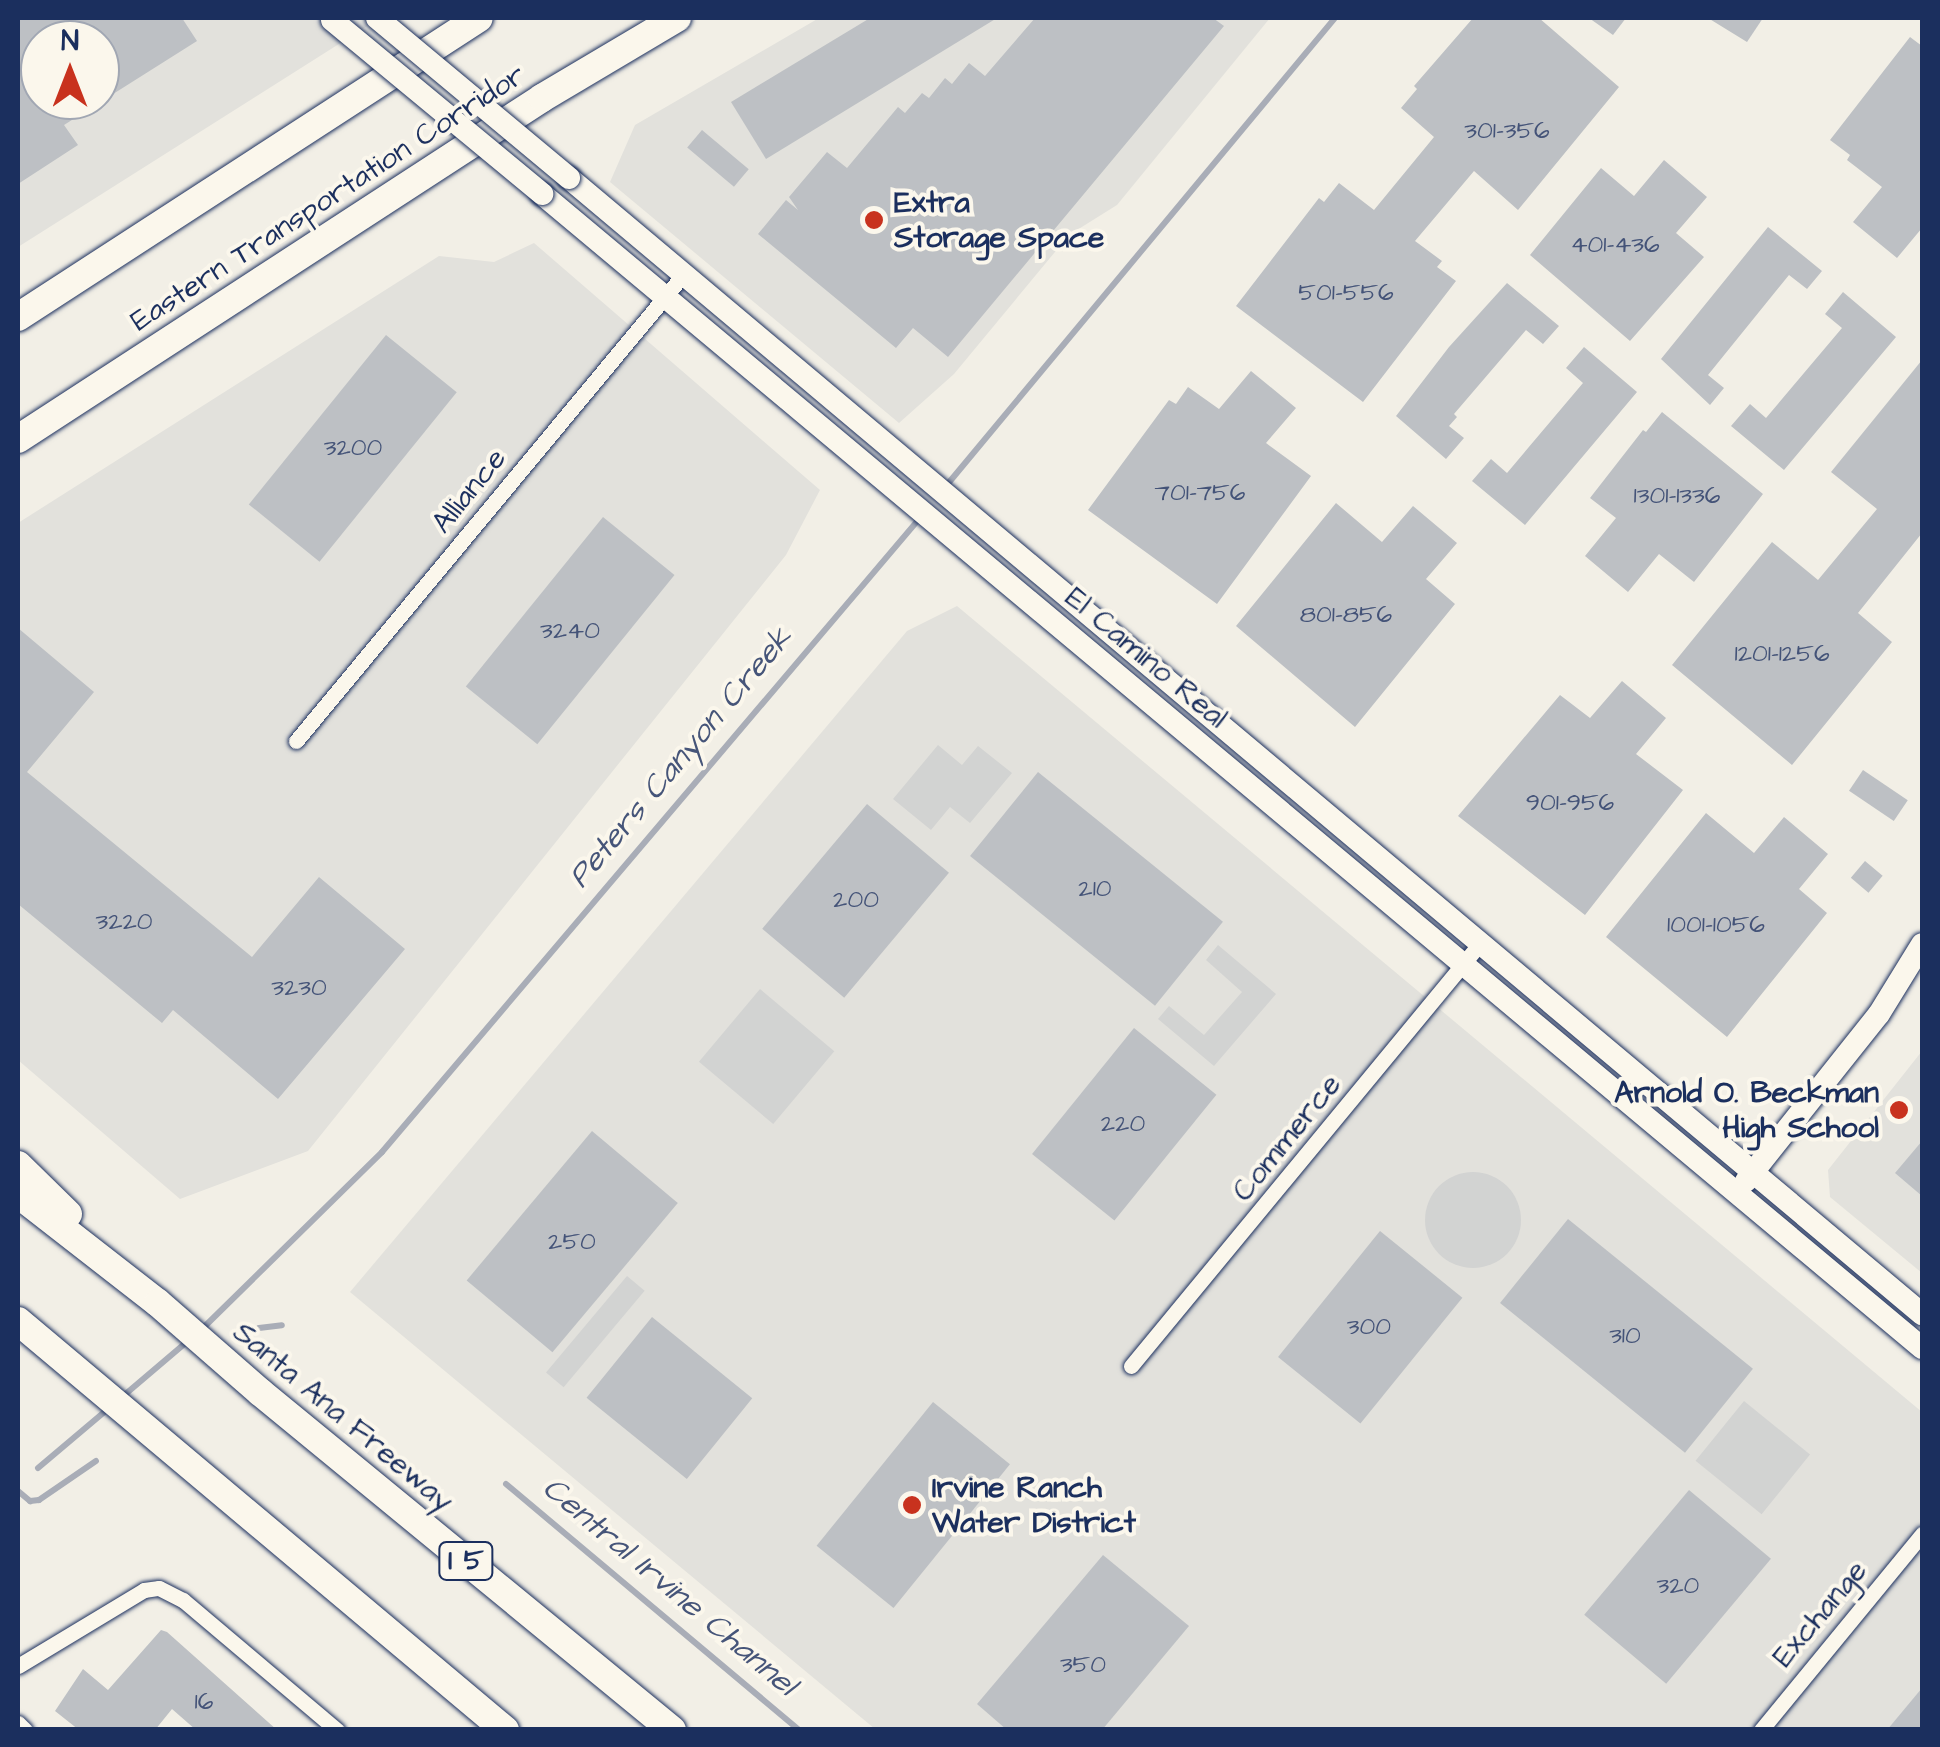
<!DOCTYPE html>
<html>
<head>
<meta charset="utf-8">
<style>
  body { margin:0 }
  #map { position:relative; width:1940px; height:1747px; overflow:hidden; background:#f2efe6; font-family:"Architects Daughter",sans-serif }
  div>[style] { position:absolute }
  .built>* { inset:0; background:#e2e1dc }
  .green>* { inset:0; background:#d2d3d2; transform-origin:0 0 }
  .round { border-radius:50% }
  .stream>* { height:6px; margin:-3px; padding:0 3px; transform-origin:3px; border-radius:3px; background:#a9adb7 }
  .building>* { inset:0; background:#bdc0c4; transform-origin:0 0 }
  .roads { filter:drop-shadow(0 0 2px #1b2f5e) drop-shadow(0 0 2px #1b2f5e) }
  .street>* { height:15px; margin:-7.5px; padding:0 7.5px; transform-origin:7.5px; border-radius:7.5px; background:#fbf7ec }
  .secondary>* { height:22px; margin:-11px; padding:0 11px; transform-origin:11px; border-radius:11px; background:#fbf7ec }
  .highway>* { height:28px; margin:-14px; padding:0 14px; transform-origin:14px; border-radius:14px; background:#fbf7ec }
  .bridges { filter:drop-shadow(0 0 2px #1b2f5e) drop-shadow(0 0 2px #1b2f5e) }
  .secondary-bridge>* { height:22px; margin:-11px; padding:0 11px; transform-origin:11px; border-radius:11px; background:#fbf7ec }
  .dots>* { width:28px; height:28px; translate:-50% -50%; box-sizing:border-box; border:5px solid #fbf7ec; border-radius:50% }
  span { translate:-50% -50%; white-space:nowrap; text-align:center; line-height:1.15; -webkit-text-stroke:8px #fbf7ec; paint-order:stroke }
  .number-label { font-size:25px; color:#445378 }
  .number-label span { -webkit-text-stroke-width:0 }
  .shield-label span { padding:2px 8px; background:#fbf7ec; border:2px solid; border-radius:8px; -webkit-text-stroke-width:0 }
  .shield-label { font-size:28px; color:#1b2f5e; font-weight:700 }
  .street-label { font-size:30px; color:#1b2f5e }
  .poi-label { font-size:30px; color:#1b2f5e; font-weight:700 }
  .left { translate:0 -50%; text-align:left }
  .right { translate:-100% -50%; text-align:right }
  .water-label { font-size:32px; color:#465579; font-style:italic }
  .frame { position:absolute; inset:0; border:20px solid #1b2f5e; pointer-events:none }
  .north { position:absolute; left:20px; top:20px; width:100px; height:100px; box-sizing:border-box; background:#fbf7ec; border:2px solid #a1a7b3; border-radius:50%; rotate:0deg; font-size:28px; font-weight:700; line-height:40px; text-align:center; color:#1b2f5e }
  .north::after { content:''; display:block; margin:auto; width:35px; height:45px; background:#c8321e; clip-path:polygon(50% 0,100% 100%,50% 72%,0 100%) }
</style>
</head>
<body>
<div id="map">
  <div class="built">
    <div style="clip-path:polygon(evenodd,18px 18px,380px 18px,18px 247px,18px 18px,40px 40px,100px 40px,100px 100px,40px 100px,40px 40px)"></div>
    <div style="clip-path:polygon(819px 18px,1270px 18px,1117px 205px,1069px 235px,954px 374px,899px 423px,610px 182px,635px 125px)"></div>
    <div style="clip-path:polygon(534px 243px,820px 490px,786px 555px,308px 1151px,180px 1199px,18px 1060px,18px 523px,439px 256px,494px 262px)"></div>
    <div style="clip-path:polygon(957px 606px,1922px 1412px,1922px 1729px,875px 1729px,350px 1292px,907px 631px)"></div>
    <div style="clip-path:polygon(1922px 1051px,1922px 1273px,1830px 1197px,1828px 1170px)"></div>
  </div>
  <div class="green">
    <div style="clip-path:polygon(938px 745px,962px 765px,978px 746px,1012px 773px,970px 823px,950px 807px,931px 830px,893px 799px)"></div>
    <div style="clip-path:polygon(1218px 945px,1276px 994px,1214px 1066px,1158px 1019px,1169px 1006px,1204px 1035px,1242px 992px,1206px 960px)"></div>
    <div style="left:760px;top:989px;width:97px;height:95px;rotate:40deg"></div>
    <div class="round" style="left:1425px;top:1172px;width:96px;height:96px"></div>
    <div style="left:627px;top:1276px;width:23px;height:126px;rotate:40deg"></div>
    <div style="left:1744px;top:1401px;width:85px;height:77px;rotate:39deg"></div>
  </div>
  <div class="stream">
    <div style="left:946px;top:486px;width:609px;rotate:-50.27deg"></div>
    <div style="left:259px;top:1328px;width:23px;rotate:-7deg"></div>
    <div style="left:202px;top:1329px;width:252px;rotate:-44.5deg"></div>
    <div style="left:382px;top:1152px;width:830px;rotate:-49.69deg"></div>
    <div style="left:122px;top:1397px;width:88px;rotate:-40.4deg"></div>
    <div style="left:38px;top:1468px;width:93px;rotate:-40.2deg"></div>
    <div style="left:506px;top:1484px;width:383px;rotate:40deg"></div>
    <div style="left:18px;top:1491px;width:16px;rotate:40deg"></div>
    <div style="left:30px;top:1501px;width:9px;rotate:-6deg"></div>
    <div style="left:39px;top:1500px;width:69px;rotate:-34.4deg"></div>
  </div>
  <div class="building">
    <div style="clip-path:polygon(evenodd,18px 18px,182px 18px,197px 41px,64px 125px,78px 145px,18px 184px,18px 18px,40px 40px,100px 40px,100px 100px,40px 100px,40px 40px)"></div>
    <div style="clip-path:polygon(870px 18px,997px 18px,766px 159px,731px 102px)"></div>
    <div style="clip-path:polygon(1035px 18px,1213px 18px,1224px 26px,948px 357px,913px 328px,896px 348px,758px 234px,786px 200px,798px 210px,789px 197px,827px 152px,847px 168px,898px 107px,905px 113px,922px 93px,929px 98px,945px 78px,952px 84px,969px 63px,985px 76px)"></div>
    <div style="clip-path:polygon(1473px 18px,1539px 18px,1619px 87px,1518px 210px,1474px 171px,1415px 241px,1442px 261px,1437px 267px,1456px 281px,1363px 402px,1236px 306px,1319px 198px,1324px 202px,1339px 183px,1374px 210px,1434px 137px,1401px 108px,1417px 89px,1414px 86px)"></div>
    <div style="clip-path:polygon(1589px 18px,1626px 18px,1613px 35px)"></div>
    <div style="clip-path:polygon(1708px 18px,1763px 18px,1747px 42px)"></div>
    <div style="clip-path:polygon(1910px 37px,1922px 46px,1922px 228px,1897px 258px,1853px 222px,1882px 187px,1847px 160px,1850px 155px,1830px 140px)"></div>
    <div style="left:702px;top:130px;width:61px;height:23px;rotate:40deg"></div>
    <div style="clip-path:polygon(1664px 160px,1707px 197px,1676px 233px,1704px 257px,1630px 341px,1530px 255px,1601px 168px,1634px 196px)"></div>
    <div style="clip-path:polygon(1768px 227px,1822px 271px,1807px 289px,1789px 275px,1708px 375px,1724px 388px,1710px 405px,1661px 359px)"></div>
    <div style="clip-path:polygon(1507px 283px,1559px 326px,1543px 344px,1526px 330px,1454px 414px,1457px 417px,1449px 426px,1464px 438px,1446px 459px,1396px 416px,1449px 347px)"></div>
    <div style="clip-path:polygon(1843px 292px,1896px 337px,1784px 470px,1731px 426px,1750px 404px,1766px 418px,1842px 328px,1825px 314px)"></div>
    <div style="left:386px;top:335px;width:91px;height:218px;rotate:39deg"></div>
    <div style="clip-path:polygon(1584px 347px,1637px 392px,1525px 525px,1472px 481px,1491px 459px,1507px 473px,1583px 383px,1566px 368px)"></div>
    <div style="clip-path:polygon(1922px 360px,1922px 533px,1858px 613px,1892px 642px,1792px 765px,1672px 665px,1772px 542px,1818px 580px,1877px 509px,1831px 472px)"></div>
    <div style="clip-path:polygon(1251px 371px,1296px 408px,1266px 443px,1311px 476px,1217px 604px,1088px 510px,1169px 400px,1176px 404px,1188px 387px,1219px 409px)"></div>
    <div style="clip-path:polygon(1662px 412px,1763px 494px,1694px 582px,1659px 554px,1628px 592px,1585px 556px,1616px 518px,1590px 498px,1643px 430px,1646px 432px)"></div>
    <div style="clip-path:polygon(1336px 503px,1382px 542px,1413px 506px,1457px 543px,1426px 579px,1455px 604px,1355px 727px,1236px 626px)"></div>
    <div style="left:603px;top:517px;width:92px;height:218px;rotate:39deg"></div>
    <div style="clip-path:polygon(18px 628px,94px 692px,27px 772px,252px 957px,319px 877px,405px 949px,278px 1099px,173px 1010px,162px 1023px,18px 904px)"></div>
    <div style="clip-path:polygon(1622px 681px,1666px 718px,1636px 754px,1683px 790px,1585px 915px,1458px 816px,1560px 695px,1590px 718px)"></div>
    <div style="left:1863px;top:770px;width:54px;height:25px;rotate:34deg"></div>
    <div style="left:1038px;top:772px;width:238px;height:108px;rotate:39deg"></div>
    <div style="left:867px;top:804px;width:107px;height:163px;rotate:40deg"></div>
    <div style="clip-path:polygon(1706px 813px,1754px 853px,1784px 817px,1828px 854px,1799px 889px,1827px 913px,1727px 1037px,1606px 937px)"></div>
    <div style="left:1865px;top:861px;width:23px;height:22px;rotate:40deg"></div>
    <div style="left:1134px;top:1028px;width:106px;height:162px;rotate:39deg"></div>
    <div style="left:592px;top:1131px;width:112px;height:195px;rotate:40deg"></div>
    <div style="clip-path:polygon(1922px 1141px,1922px 1196px,1895px 1173px)"></div>
    <div style="left:1568px;top:1219px;width:238px;height:108px;rotate:39deg"></div>
    <div style="left:1380px;top:1231px;width:106px;height:162px;rotate:39deg"></div>
    <div style="left:652px;top:1317px;width:129px;height:104px;rotate:39deg"></div>
    <div style="left:933px;top:1402px;width:99px;height:185px;rotate:39deg"></div>
    <div style="left:1689px;top:1490px;width:107px;height:163px;rotate:40deg"></div>
    <div style="clip-path:polygon(1103px 1555px,1189px 1626px,1102px 1730px,1007px 1730px,977px 1704px)"></div>
    <div style="clip-path:polygon(161px 1630px,167px 1632px,277px 1730px,196px 1730px,172px 1709px,155px 1730px,79px 1730px,55px 1711px,83px 1669px,108px 1690px)"></div>
    <div style="clip-path:polygon(1922px 1688px,1922px 1730px,1887px 1730px)"></div>
  </div>
  <div class="roads">
    <div class="street">
      <div style="left:296px;top:741px;width:606px;rotate:-50.29deg"></div>
      <div style="left:1131px;top:1366px;width:551px;rotate:-50.45deg"></div>
      <div style="left:18px;top:1666px;width:147px;rotate:-31.1deg"></div>
      <div style="left:144px;top:1590px;width:15px;rotate:-8deg"></div>
      <div style="left:159px;top:1588px;width:27px;rotate:27deg"></div>
      <div style="left:183px;top:1600px;width:202px;rotate:40.2deg"></div>
      <div style="left:18px;top:1723px;width:10px;rotate:45deg"></div>
      <div style="left:1761px;top:1730px;width:254px;rotate:-50.6deg"></div>
    </div>
    <div class="secondary">
      <div style="left:569px;top:178px;width:1767px;rotate:40.02deg"></div>
      <div style="left:542px;top:194px;width:1799px;rotate:39.9deg"></div>
      <div style="left:1746px;top:1181px;width:213px;rotate:-51.5deg"></div>
      <div style="left:1879px;top:1014px;width:82px;rotate:-58.4deg"></div>
    </div>
    <div class="highway">
      <div style="left:18px;top:317px;width:549px;rotate:-32.97deg"></div>
      <div style="left:18px;top:439px;width:625px;rotate:-33.05deg"></div>
      <div style="left:542px;top:98px;width:157px;rotate:-30.7deg"></div>
      <div style="left:18px;top:1165px;width:70px;rotate:44.4deg"></div>
      <div style="left:18px;top:1194px;width:177px;rotate:37.9deg"></div>
      <div style="left:158px;top:1303px;width:135px;rotate:41.1deg"></div>
      <div style="left:260px;top:1392px;width:533px;rotate:39.37deg"></div>
      <div style="left:18px;top:1321px;width:636px;rotate:40.02deg"></div>
    </div>
  </div>
  <div class="bridges">
    <div class="secondary-bridge">
      <div style="left:377px;top:18px;width:250px;rotate:39.8deg"></div>
      <div style="left:332px;top:20px;width:273px;rotate:39.6deg"></div>
    </div>
  </div>
  <div class="dots">
    <div style="left:874px;top:220px;background:#c8321e"></div>
    <div style="left:1899px;top:1110px;background:#c8321e"></div>
    <div style="left:912px;top:1505px;background:#c8321e"></div>
  </div>
  <div class="number-label">
    <span style="left:1507px;top:131px">301-356</span>
    <span style="left:1615px;top:245px">401-436</span>
    <span style="left:1346px;top:293px">501-556</span>
    <span style="left:353px;top:448px">3200</span>
    <span style="left:1200px;top:493px">701-756</span>
    <span style="left:1677px;top:496px">1301-1336</span>
    <span style="left:1346px;top:615px">801-856</span>
    <span style="left:570px;top:631px">3240</span>
    <span style="left:1782px;top:654px">1201-1256</span>
    <span style="left:1570px;top:803px">901-956</span>
    <span style="left:1095px;top:889px">210</span>
    <span style="left:856px;top:900px">200</span>
    <span style="left:124px;top:922px">3220</span>
    <span style="left:1716px;top:925px">1001-1056</span>
    <span style="left:299px;top:988px">3230</span>
    <span style="left:1123px;top:1124px">220</span>
    <span style="left:572px;top:1242px">250</span>
    <span style="left:1369px;top:1327px">300</span>
    <span style="left:1625px;top:1336px">310</span>
    <span style="left:1678px;top:1586px">320</span>
    <span style="left:1083px;top:1665px">350</span>
    <span style="left:204px;top:1702px">16</span>
  </div>
  <div class="shield-label">
    <span style="left:466px;top:1561px">I 5</span>
  </div>
  <div class="street-label">
    <span style="left:328px;top:198px;rotate:-33deg">Eastern Transportation Corridor</span>
    <span style="left:469px;top:491px;rotate:-51deg">Alliance</span>
    <span style="left:1146px;top:658px;rotate:40deg">El Camino Real</span>
    <span style="left:1287px;top:1138px;rotate:-51deg">Commerce</span>
    <span style="left:343px;top:1417px;rotate:40deg">Santa Ana Freeway</span>
    <span style="left:1820px;top:1614px;rotate:-50deg">Exchange</span>
  </div>
  <div class="poi-label">
    <span class="left" style="left:894px;top:220px">Extra<br>Storage Space</span>
    <span class="right" style="left:1879px;top:1110px">Arnold O. Beckman<br>High School</span>
    <span class="left" style="left:932px;top:1505px">Irvine Ranch<br>Water District</span>
  </div>
  <div class="water-label">
    <span style="left:681px;top:758px;rotate:-50deg">Peters Canyon Creek</span>
    <span style="left:669px;top:1587px;rotate:40deg">Central Irvine Channel</span>
  </div>
  <div class="frame"></div>
  <div class="north">N</div>
</div>
</body>
</html>
